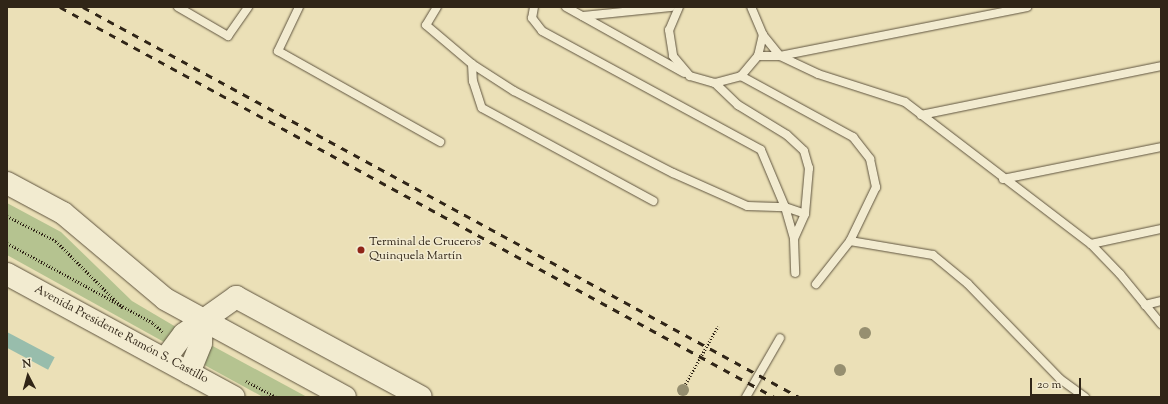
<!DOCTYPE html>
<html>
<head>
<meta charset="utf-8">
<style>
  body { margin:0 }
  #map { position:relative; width:1168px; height:404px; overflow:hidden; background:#ebe0b7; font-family:"Sorts Mill Goudy",serif }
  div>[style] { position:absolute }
  .green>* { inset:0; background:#b5c390 }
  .water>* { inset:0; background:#98bdac; transform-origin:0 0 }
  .path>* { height:2.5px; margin-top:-1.25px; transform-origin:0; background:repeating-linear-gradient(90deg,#302517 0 1px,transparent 0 3px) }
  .roads { filter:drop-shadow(0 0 1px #5f543f) drop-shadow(0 0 1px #5f543f) }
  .lane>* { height:8px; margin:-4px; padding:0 4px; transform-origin:4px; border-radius:4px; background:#f2ebd0 }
  .secondary>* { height:22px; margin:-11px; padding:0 11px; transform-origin:11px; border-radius:11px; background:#f2ebd0 }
  .rail>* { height:3px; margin-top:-1.5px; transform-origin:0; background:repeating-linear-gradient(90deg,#302517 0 7px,transparent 0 14px) }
  .trees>* { width:12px; height:12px; margin:-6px; border-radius:50%; background:#968f70 }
  .dots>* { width:11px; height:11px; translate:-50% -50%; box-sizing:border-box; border:2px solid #f2ebd0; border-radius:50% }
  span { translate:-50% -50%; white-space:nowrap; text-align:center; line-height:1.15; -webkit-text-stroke:3px #f2ebd0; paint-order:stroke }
  .poi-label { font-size:12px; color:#302517 }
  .left { translate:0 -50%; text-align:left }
  .street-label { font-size:12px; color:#302517 }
  .frame { position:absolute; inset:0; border:8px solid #302517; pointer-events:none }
  .north { position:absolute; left:8px; top:356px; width:40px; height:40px; -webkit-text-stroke:3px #f2ebd0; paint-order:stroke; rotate:354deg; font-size:11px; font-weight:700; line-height:16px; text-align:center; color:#302517 }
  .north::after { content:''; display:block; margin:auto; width:14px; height:18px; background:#302517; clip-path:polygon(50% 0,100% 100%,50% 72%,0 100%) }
  .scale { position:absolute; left:1030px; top:378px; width:51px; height:18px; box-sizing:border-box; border:2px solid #302517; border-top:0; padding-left:5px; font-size:12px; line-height:14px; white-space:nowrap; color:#302517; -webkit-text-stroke:3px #f2ebd0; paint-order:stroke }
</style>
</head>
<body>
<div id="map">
  <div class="green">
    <div style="clip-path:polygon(7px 203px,61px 232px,132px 301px,176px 327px,164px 342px,7px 255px)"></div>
    <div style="clip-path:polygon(209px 344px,307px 397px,263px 397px,199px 362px)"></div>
  </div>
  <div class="water">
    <div style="left:7px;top:332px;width:54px;height:14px;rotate:28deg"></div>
  </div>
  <div class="path">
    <div style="left:7px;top:216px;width:55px;rotate:27deg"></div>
    <div style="left:56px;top:241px;width:95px;rotate:45deg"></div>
    <div style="left:7px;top:243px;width:166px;rotate:28.7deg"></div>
    <div style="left:153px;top:323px;width:13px;rotate:42deg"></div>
    <div style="left:246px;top:381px;width:34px;rotate:28deg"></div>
    <div style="left:678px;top:397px;width:81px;rotate:-60.6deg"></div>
  </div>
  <div class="roads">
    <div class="lane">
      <div style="left:178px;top:7px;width:58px;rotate:30.1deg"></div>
      <div style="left:228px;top:36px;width:35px;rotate:-55deg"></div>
      <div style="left:299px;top:7px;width:49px;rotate:115.5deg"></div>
      <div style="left:278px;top:51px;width:186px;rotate:29.3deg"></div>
      <div style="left:437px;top:7px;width:21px;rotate:121deg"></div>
      <div style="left:426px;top:25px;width:60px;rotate:40.3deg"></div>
      <div style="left:472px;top:64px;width:17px;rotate:87deg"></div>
      <div style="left:473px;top:81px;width:28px;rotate:72deg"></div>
      <div style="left:482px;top:108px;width:195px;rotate:28.5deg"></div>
      <div style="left:534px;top:7px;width:11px;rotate:100deg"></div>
      <div style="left:532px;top:18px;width:16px;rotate:52deg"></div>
      <div style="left:542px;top:31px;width:249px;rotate:28.5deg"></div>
      <div style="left:761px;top:150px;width:62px;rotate:67.2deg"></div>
      <div style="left:785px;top:207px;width:33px;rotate:74deg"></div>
      <div style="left:566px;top:7px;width:135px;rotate:29.2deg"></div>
      <div style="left:679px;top:7px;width:25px;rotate:113deg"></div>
      <div style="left:669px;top:30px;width:26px;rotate:81deg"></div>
      <div style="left:673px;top:56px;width:26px;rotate:50deg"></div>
      <div style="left:690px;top:76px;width:26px;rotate:16deg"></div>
      <div style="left:715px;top:83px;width:27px;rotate:-15deg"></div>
      <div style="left:741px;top:76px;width:26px;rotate:-50deg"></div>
      <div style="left:758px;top:56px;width:22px;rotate:-77deg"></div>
      <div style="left:763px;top:35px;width:30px;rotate:-113deg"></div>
      <div style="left:583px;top:16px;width:88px;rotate:-5.8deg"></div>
      <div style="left:763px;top:35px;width:27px;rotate:51deg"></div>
      <div style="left:780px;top:56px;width:42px;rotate:25.3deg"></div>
      <div style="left:818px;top:74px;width:91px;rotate:17.8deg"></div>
      <div style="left:905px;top:102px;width:234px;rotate:37.4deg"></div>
      <div style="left:1091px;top:244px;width:42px;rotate:46deg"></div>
      <div style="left:1120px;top:274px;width:65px;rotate:50.6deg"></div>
      <div style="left:758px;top:56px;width:22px"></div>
      <div style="left:780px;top:56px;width:252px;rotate:-11.2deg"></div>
      <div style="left:472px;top:64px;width:50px;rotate:32.7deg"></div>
      <div style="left:514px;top:91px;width:179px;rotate:27.3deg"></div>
      <div style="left:673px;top:173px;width:81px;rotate:24deg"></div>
      <div style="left:747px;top:206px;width:38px;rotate:2deg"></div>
      <div style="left:785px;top:207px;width:21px;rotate:19deg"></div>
      <div style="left:741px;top:76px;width:128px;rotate:28.6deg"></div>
      <div style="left:853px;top:137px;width:28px;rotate:52deg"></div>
      <div style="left:870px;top:159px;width:29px;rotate:78deg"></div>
      <div style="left:876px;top:187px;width:60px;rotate:115.7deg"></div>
      <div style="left:850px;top:241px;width:55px;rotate:128.3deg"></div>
      <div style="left:715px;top:83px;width:32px;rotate:44deg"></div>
      <div style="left:738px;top:105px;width:57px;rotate:31.5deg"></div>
      <div style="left:787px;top:135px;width:23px;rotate:43deg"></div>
      <div style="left:804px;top:151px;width:18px;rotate:74deg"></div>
      <div style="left:809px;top:168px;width:46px;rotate:95deg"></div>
      <div style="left:805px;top:214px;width:27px;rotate:114deg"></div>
      <div style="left:794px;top:239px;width:34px;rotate:88deg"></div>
      <div style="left:921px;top:115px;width:245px;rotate:-11.5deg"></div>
      <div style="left:1003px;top:179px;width:161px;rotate:-11.4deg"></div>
      <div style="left:850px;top:241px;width:84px;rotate:9.6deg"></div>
      <div style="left:933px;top:255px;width:45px;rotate:39.6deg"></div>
      <div style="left:968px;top:284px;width:132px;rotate:45.9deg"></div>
      <div style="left:1060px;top:379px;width:31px;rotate:36deg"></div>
      <div style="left:1091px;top:244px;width:72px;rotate:-12.1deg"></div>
      <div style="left:1145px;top:305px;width:16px;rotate:-14deg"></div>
      <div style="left:746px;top:397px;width:68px;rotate:-60deg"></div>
    </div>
    <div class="secondary">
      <div style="left:7px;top:183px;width:64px;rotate:28.2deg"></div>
      <div style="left:63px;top:213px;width:133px;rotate:40.1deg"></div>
      <div style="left:165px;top:299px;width:205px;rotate:28.6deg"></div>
      <div style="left:7px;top:274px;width:258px;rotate:28.5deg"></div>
      <div style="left:165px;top:359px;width:31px;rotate:-53deg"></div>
      <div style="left:184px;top:334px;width:64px;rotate:-35.4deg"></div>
      <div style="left:236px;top:297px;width:210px;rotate:28.4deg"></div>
      <div style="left:189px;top:373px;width:32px;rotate:-68deg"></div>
      <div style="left:201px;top:343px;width:23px;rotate:-88deg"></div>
    </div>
  </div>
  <div class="rail">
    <div style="left:60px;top:7px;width:814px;rotate:28.64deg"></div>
    <div style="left:83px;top:7px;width:815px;rotate:28.58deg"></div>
  </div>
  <div class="trees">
    <div style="left:865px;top:333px"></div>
    <div style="left:840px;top:370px"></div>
    <div style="left:683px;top:390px"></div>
  </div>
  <div class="dots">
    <div style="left:361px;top:250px;background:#8f2418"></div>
  </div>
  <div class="poi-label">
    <span class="left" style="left:369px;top:250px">Terminal de Cruceros<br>Quinquela Martín</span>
  </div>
  <div class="street-label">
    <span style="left:121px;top:335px;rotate:28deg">Avenida Presidente Ramón S. Castillo</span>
  </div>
  <div class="frame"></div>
  <div class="north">N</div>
  <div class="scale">20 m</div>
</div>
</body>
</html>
